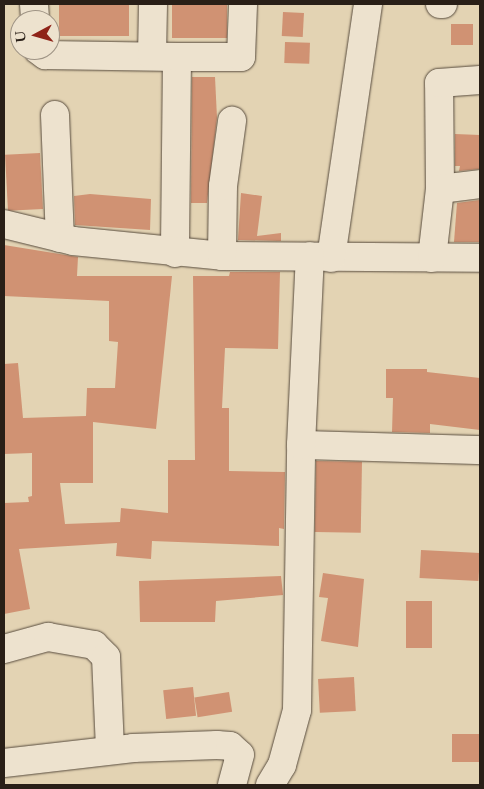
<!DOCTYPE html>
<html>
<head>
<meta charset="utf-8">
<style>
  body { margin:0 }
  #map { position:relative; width:484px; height:789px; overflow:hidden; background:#e3d3b3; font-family:Cardo,serif }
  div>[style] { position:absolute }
  .building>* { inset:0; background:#d09273; transform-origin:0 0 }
  .roads { filter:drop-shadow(0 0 1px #584c3e) drop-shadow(0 0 1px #584c3e) }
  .minor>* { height:28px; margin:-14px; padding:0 14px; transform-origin:14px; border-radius:14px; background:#ede2ce }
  span { translate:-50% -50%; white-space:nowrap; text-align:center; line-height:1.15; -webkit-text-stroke:4px #ede2ce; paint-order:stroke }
  .frame { position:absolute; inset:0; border:5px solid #291f17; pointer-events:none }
  .north { position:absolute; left:10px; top:10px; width:50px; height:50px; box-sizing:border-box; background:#ede2ce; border:1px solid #9f9485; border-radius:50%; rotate:264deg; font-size:14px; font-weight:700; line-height:20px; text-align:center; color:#291f17 }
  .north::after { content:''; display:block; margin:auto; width:18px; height:22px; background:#8f2418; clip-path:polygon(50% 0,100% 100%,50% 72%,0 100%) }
</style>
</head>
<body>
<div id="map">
  <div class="building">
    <div style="left:59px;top:4px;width:70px;height:32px"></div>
    <div style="left:172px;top:4px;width:55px;height:34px"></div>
    <div style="left:283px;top:12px;width:21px;height:24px;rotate:3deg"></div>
    <div style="left:451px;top:24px;width:22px;height:21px"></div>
    <div style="left:285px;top:42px;width:25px;height:21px;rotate:2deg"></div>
    <div style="clip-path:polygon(192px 77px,215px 77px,217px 118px,207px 203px,191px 203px)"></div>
    <div style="clip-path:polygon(455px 134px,480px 135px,480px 169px,459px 171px,460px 166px,455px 166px)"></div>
    <div style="left:40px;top:153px;width:56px;height:35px;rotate:87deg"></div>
    <div style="clip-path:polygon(241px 193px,262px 196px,257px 236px,281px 233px,281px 241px,238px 240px)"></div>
    <div style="clip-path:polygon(90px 194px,151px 199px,150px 230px,75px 225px,74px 196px)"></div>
    <div style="clip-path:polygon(480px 200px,480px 242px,454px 242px,457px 203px)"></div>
    <div style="clip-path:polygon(4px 245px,78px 257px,77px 276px,172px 276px,156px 429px,93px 422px,93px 483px,60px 483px,65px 524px,120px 522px,121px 508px,168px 513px,168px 460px,195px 460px,193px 276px,229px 276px,230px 272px,280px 272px,278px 349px,225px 348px,222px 408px,229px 408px,229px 471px,285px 472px,284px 529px,279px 528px,279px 546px,152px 541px,151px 559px,116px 556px,117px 543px,19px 549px,30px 609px,4px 614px,4px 503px,29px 502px,28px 497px,32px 496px,32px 453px,4px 454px,4px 364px,18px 363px,23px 418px,86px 416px,87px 388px,115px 388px,118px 342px,109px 341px,109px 301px,4px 296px)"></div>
    <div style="clip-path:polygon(386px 369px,427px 369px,427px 372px,480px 378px,480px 430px,430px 424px,430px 433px,392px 432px,393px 398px,386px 398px)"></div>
    <div style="left:316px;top:461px;width:46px;height:71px;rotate:1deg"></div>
    <div style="left:421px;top:550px;width:59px;height:28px;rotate:3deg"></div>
    <div style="clip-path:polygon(323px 573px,364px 579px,358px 647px,321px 641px,328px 598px,319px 597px)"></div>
    <div style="clip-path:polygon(281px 576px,283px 595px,216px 601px,215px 622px,140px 622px,139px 581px)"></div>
    <div style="left:406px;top:601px;width:26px;height:47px"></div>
    <div style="left:354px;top:677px;width:34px;height:36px;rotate:87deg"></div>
    <div style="left:193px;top:687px;width:29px;height:30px;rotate:84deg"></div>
    <div style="left:229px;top:692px;width:20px;height:35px;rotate:81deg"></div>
    <div style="left:452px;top:734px;width:28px;height:28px"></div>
  </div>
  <div class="roads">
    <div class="minor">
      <div style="left:34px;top:4px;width:16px;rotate:86deg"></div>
      <div style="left:440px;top:4px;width:3px"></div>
      <div style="left:38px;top:50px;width:9px;rotate:36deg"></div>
      <div style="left:45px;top:55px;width:132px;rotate:0.9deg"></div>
      <div style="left:177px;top:57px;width:196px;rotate:90.6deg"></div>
      <div style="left:152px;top:56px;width:52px;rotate:-88.9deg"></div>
      <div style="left:177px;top:57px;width:64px"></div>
      <div style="left:241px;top:57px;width:53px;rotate:-87.8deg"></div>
      <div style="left:55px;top:115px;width:123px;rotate:87.7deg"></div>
      <div style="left:440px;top:189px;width:106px;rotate:-90.5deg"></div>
      <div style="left:439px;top:83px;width:41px;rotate:-4.2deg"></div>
      <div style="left:4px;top:224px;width:71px;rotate:13.8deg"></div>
      <div style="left:73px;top:241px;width:150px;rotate:5.7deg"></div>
      <div style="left:222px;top:256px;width:258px;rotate:0.4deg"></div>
      <div style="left:222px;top:256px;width:70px;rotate:-89.2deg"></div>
      <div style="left:223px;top:186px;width:66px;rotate:-82.1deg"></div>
      <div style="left:331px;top:258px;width:257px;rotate:-81.7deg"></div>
      <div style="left:432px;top:258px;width:69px;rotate:-83.4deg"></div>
      <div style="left:440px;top:189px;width:40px;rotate:-7.1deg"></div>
      <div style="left:301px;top:445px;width:179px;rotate:1.6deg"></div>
      <div style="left:4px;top:649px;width:46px;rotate:-15.3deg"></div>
      <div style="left:48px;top:637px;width:47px;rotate:9.9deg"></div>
      <div style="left:94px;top:645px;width:17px;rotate:45deg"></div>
      <div style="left:106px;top:657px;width:93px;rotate:87.5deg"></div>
      <div style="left:4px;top:763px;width:130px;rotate:-6.6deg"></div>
      <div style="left:133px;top:748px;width:84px;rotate:-2deg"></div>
      <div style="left:217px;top:745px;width:13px;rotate:4deg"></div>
      <div style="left:230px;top:746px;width:13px;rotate:42deg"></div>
      <div style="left:240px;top:755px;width:31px;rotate:105deg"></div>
      <div style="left:270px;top:785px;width:23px;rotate:-59deg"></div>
      <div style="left:282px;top:765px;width:57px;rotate:-74.7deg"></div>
      <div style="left:297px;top:710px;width:265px;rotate:-89.1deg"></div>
      <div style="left:301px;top:445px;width:189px;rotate:-87.3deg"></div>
    </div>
  </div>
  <div class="frame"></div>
  <div class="north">U</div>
</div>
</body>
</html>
